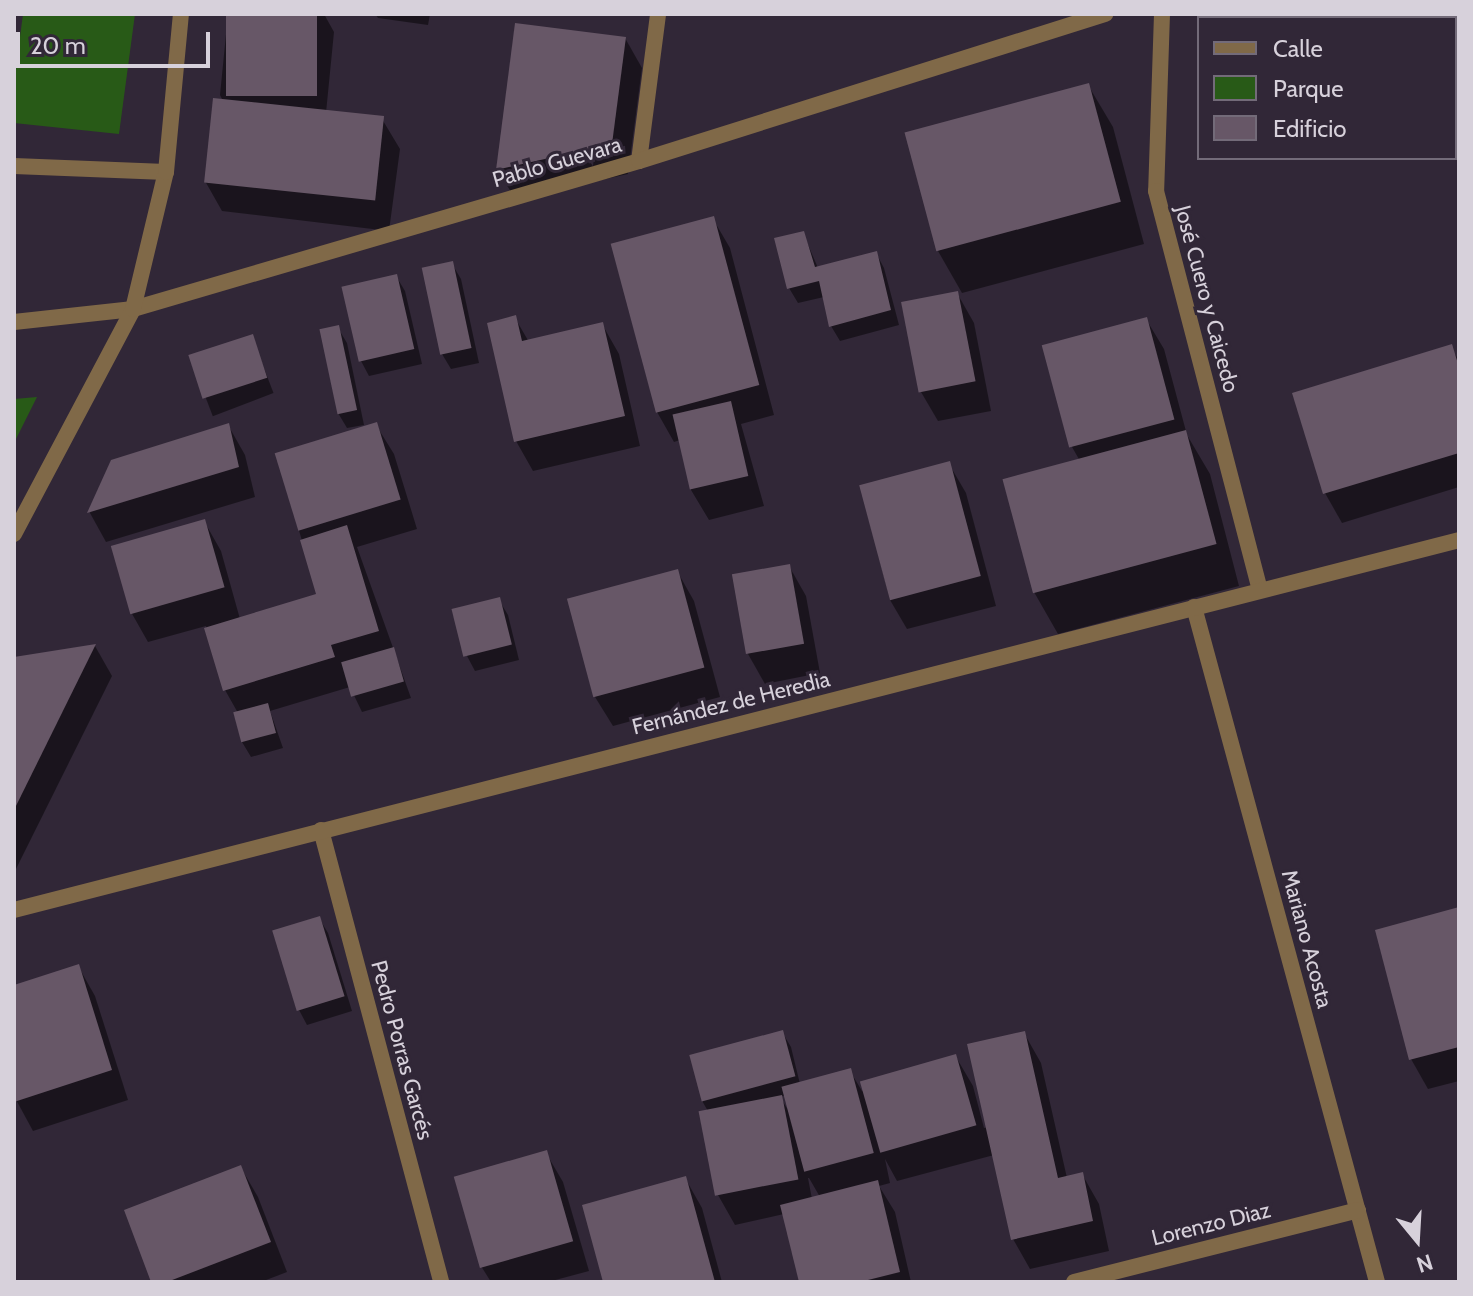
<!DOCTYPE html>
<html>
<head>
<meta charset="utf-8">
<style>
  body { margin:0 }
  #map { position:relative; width:1473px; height:1296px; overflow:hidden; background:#312737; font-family:Cabin,sans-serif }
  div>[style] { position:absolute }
  .green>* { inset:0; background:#285a17 }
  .shadow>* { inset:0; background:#0007; transform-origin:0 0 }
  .building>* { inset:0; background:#675767; transform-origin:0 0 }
  .street>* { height:16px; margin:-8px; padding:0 8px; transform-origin:8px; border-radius:8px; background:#806948 }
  span { translate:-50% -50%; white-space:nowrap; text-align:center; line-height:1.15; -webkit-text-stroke:6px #312737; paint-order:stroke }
  .street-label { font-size:22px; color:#d7d1db }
  .frame { position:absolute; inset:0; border:16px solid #d7d1db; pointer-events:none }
  .legend { position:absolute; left:1197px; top:16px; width:260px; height:144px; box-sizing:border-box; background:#312737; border:2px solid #736b79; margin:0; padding:10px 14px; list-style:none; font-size:24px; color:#d7d1db }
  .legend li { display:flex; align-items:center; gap:16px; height:40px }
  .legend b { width:40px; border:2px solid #736b79 }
  .north { position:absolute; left:1377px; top:1200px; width:80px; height:80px; -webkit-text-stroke:6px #312737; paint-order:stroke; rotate:162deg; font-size:22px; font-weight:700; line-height:32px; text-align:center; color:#d7d1db }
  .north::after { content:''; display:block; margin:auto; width:28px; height:36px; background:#d7d1db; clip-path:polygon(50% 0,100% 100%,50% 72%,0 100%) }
  .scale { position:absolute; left:16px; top:32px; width:194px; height:36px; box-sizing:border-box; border:4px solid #d7d1db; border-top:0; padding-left:10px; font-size:24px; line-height:28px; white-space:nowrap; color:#d7d1db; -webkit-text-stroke:6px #312737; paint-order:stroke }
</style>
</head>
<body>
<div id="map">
  <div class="green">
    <div style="clip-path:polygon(23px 14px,135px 14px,119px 134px,14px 123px,14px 83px)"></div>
    <div style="clip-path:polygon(37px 397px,14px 443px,14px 399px)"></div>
  </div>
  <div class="shadow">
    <div style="clip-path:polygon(228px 14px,324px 14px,334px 32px,326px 113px,382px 119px,400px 149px,389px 231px,222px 211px,205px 181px,223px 101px,220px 95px)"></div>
    <div style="clip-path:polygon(375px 14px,430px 14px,428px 25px,378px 18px)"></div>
    <div style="clip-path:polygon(1242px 14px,1326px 14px,1325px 18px,1261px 18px)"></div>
    <div style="clip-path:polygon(625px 38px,642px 68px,628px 174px,515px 199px,498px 170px)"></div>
    <div style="clip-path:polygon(1088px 85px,1113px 127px,1144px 244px,962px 293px,938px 251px)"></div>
    <div style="clip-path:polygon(713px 219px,730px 248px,774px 415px,741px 424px,764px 506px,709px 520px,691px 490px,680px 440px,674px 442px,657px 412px)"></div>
    <div style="clip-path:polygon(803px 233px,818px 268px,876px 253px,884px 268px,899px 325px,840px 341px,831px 326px,824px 297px,798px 303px,789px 288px)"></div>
    <div style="clip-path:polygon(452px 264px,461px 279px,479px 363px,451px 369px,442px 354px,424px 271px)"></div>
    <div style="clip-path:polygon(396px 276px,405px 291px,422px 364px,369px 376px,361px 361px)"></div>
    <div style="clip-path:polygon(957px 293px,974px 323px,991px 411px,938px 421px,921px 392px,904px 304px)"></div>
    <div style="clip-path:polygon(515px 318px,529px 342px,602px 324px,619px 354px,640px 446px,533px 471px,516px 441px)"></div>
    <div style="clip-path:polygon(1146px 319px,1164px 349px,1187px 435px,1210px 474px,1239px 586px,1058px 634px,1034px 592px,1080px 461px,1072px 447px)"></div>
    <div style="clip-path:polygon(338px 328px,347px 343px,364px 425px,347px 428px,338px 413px)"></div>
    <div style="left:252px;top:337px;width:60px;height:65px;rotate:69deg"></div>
    <div style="clip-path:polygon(1451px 347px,1459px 361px,1459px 487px,1342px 523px,1325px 493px)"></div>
    <div style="clip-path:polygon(228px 425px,245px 455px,255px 497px,106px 542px,90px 513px,113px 462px)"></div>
    <div style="clip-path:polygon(376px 425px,394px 454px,417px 529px,357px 547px,411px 698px,362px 712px,350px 687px,270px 711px,283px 748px,251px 757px,242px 742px,235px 714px,238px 713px,225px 690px,206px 626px,148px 642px,131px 612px,204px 521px,221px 551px,240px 619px,318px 595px,277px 456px)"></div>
    <div style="clip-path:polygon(949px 464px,966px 493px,996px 606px,907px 629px,890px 600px,861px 487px)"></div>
    <div style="clip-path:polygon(789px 566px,806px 596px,820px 673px,765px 684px,748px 654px)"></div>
    <div style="clip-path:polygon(677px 571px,694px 601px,720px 697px,613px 726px,595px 697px)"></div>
    <div style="clip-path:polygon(499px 600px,508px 615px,519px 660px,475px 671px,467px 656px)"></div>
    <div style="clip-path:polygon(95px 646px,112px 676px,14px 873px,14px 659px)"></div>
    <div style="clip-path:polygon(1459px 909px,1459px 1081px,1428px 1089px,1411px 1059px)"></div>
    <div style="clip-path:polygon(319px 918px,328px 933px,352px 1011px,307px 1025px,299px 1010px)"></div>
    <div style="clip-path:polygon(78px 966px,95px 996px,128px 1100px,33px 1131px,14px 1096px,14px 987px)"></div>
    <div style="clip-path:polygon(evenodd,782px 1032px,791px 1047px,800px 1084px,850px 1071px,862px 1091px,956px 1057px,973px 1086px,984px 1128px,988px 1127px,1024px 1033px,1041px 1063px,1067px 1178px,1082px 1174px,1099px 1204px,1109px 1251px,1030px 1269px,1013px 1239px,994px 1155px,897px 1181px,885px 1159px,890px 1183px,879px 1186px,895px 1212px,911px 1282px,801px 1282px,784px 1214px,735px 1225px,718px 1195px,702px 1115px,709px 1113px,701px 1099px,782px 1032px,786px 1095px,788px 1110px,780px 1097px,786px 1095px,782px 1032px,808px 1178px,809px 1178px,820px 1197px,812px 1199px,808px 1178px)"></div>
    <div style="clip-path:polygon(546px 1153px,563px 1182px,589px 1271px,548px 1282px,491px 1282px,481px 1266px)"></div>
    <div style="clip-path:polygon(241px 1168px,258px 1197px,287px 1272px,261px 1282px,153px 1282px)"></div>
    <div style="clip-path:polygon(685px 1178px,702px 1208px,722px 1282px,605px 1282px)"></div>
  </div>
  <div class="building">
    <div style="left:226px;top:14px;width:91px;height:82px"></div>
    <div style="clip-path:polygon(515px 23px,626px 37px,612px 144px,496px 170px)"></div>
    <div style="left:1089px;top:83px;width:123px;height:191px;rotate:75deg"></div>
    <div style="left:213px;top:98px;width:172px;height:85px;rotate:6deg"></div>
    <div style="left:714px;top:216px;width:175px;height:107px;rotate:75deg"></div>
    <div style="clip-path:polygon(804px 231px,815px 267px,877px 251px,891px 310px,829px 327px,819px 281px,787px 289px,774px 238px)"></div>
    <div style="left:453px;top:261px;width:89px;height:32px;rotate:78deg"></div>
    <div style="left:397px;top:274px;width:77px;height:57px;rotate:77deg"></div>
    <div style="left:958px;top:291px;width:92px;height:58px;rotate:79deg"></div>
    <div style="clip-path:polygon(516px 315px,522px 341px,603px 322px,625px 416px,514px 442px,487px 323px)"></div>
    <div style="left:1147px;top:317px;width:106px;height:109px;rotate:75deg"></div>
    <div style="left:339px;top:325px;width:87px;height:20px;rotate:78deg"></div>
    <div style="left:253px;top:334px;width:46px;height:68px;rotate:72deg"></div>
    <div style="clip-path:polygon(1452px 344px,1459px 367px,1459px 453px,1323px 494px,1292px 393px)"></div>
    <div style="left:731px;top:401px;width:77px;height:60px;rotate:77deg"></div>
    <div style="left:377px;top:422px;width:81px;height:107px;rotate:73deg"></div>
    <div style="clip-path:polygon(229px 423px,239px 467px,87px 513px,111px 460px)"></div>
    <div style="left:1186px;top:430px;width:118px;height:190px;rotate:75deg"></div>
    <div style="left:950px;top:461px;width:119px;height:94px;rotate:75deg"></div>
    <div style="left:205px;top:519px;width:71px;height:98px;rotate:74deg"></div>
    <div style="clip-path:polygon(347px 525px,379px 631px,331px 645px,335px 657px,223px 691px,204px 628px,316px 594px,300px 540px)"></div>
    <div style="left:790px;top:564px;width:81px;height:59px;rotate:80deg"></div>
    <div style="left:678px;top:569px;width:102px;height:115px;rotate:75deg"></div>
    <div style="left:500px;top:597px;width:49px;height:50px;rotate:76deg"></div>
    <div style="clip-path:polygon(96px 644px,14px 810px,14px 657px)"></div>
    <div style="left:394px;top:647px;width:36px;height:55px;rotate:74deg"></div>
    <div style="left:268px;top:703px;width:31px;height:36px;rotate:75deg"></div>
    <div style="clip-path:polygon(1459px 907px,1459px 1047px,1409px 1060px,1375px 930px)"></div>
    <div style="left:320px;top:916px;width:84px;height:50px;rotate:73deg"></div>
    <div style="clip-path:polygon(79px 964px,112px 1070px,14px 1102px,14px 985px)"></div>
    <div style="left:783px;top:1030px;width:48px;height:97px;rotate:75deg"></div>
    <div style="clip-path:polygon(1025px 1031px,1058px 1178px,1083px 1172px,1093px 1221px,1011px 1240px,967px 1044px)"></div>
    <div style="left:956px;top:1054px;width:74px;height:100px;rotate:74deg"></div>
    <div style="left:851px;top:1068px;width:88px;height:72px;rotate:75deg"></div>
    <div style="left:782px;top:1095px;width:86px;height:85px;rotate:79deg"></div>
    <div style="left:547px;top:1150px;width:95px;height:97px;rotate:74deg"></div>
    <div style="clip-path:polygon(241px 1165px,271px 1242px,167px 1282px,151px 1282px,124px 1210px)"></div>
    <div style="clip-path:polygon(686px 1176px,715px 1282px,603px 1282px,582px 1205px)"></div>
    <div style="clip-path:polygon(878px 1180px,900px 1272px,860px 1282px,799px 1282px,780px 1205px)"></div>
  </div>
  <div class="street">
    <div style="left:1162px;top:14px;width:177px;rotate:91.9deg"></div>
    <div style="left:1156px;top:191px;width:411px;rotate:75.4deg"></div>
    <div style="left:639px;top:161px;width:148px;rotate:-82.6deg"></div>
    <div style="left:14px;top:166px;width:152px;rotate:2.3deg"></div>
    <div style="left:14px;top:322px;width:120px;rotate:-6.2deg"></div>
    <div style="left:133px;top:309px;width:527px;rotate:-16.3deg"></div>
    <div style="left:639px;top:161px;width:489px;rotate:-17.5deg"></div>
    <div style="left:14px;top:534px;width:255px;rotate:-62.1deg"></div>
    <div style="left:133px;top:309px;width:141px;rotate:-76.5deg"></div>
    <div style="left:166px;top:172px;width:159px;rotate:-84.6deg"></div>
    <div style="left:1194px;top:607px;width:699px;rotate:74.83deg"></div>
    <div style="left:321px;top:830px;width:468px;rotate:75.1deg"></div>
    <div style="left:14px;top:910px;width:1492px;rotate:-14.36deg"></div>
    <div style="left:1074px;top:1282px;width:293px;rotate:-14.2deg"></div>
  </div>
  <div class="street-label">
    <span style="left:557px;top:162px;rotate:-16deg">Pablo Guevara</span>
    <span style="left:1207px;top:299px;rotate:75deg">José Cuero y Caicedo</span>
    <span style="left:731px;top:703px;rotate:-14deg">Fernández de Heredia</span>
    <span style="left:1307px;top:939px;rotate:75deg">Mariano Acosta</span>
    <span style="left:402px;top:1050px;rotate:75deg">Pedro Porras Garcés</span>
    <span style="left:1211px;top:1224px;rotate:-14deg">Lorenzo Diaz</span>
  </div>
  <div class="frame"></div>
  <ul class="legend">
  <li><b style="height:10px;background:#806948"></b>Calle</li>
  <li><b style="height:22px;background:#285a17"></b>Parque</li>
  <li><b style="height:22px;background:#675767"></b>Edificio</li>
  </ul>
  <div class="north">N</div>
  <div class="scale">20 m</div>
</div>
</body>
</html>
